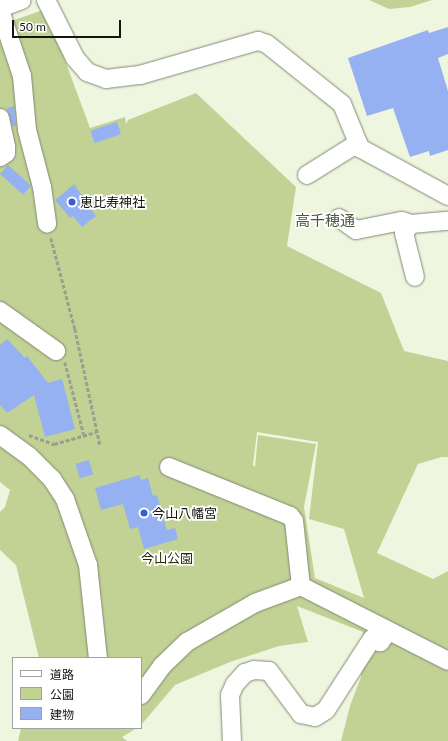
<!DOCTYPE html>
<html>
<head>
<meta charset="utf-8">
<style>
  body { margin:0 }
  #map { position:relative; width:448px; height:741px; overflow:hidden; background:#eff6df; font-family:Lato,"Noto Sans JP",sans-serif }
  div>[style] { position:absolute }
  .green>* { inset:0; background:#c2d295 }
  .building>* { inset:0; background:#95b1f1; transform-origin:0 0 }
  .path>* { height:2.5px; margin-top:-1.25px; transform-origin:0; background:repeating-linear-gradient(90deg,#9a9f8e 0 4px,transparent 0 6px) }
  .roads { filter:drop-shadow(0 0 1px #838974) drop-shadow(0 0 1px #838974) }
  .minor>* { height:18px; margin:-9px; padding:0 9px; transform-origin:9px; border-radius:9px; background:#fff }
  .dots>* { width:11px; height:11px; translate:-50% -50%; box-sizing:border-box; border:2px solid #fff; border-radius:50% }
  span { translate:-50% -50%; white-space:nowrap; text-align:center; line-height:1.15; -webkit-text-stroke:3.5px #fff; paint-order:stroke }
  .poi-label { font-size:13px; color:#13150d }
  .left { translate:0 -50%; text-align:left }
  .park-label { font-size:13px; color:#272f07 }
  .quarter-label { font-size:15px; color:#505642 }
  .legend { position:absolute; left:12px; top:657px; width:130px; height:72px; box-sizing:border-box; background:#fff; border:1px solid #a1a19e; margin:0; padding:5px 7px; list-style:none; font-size:12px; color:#13150d }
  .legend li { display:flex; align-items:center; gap:8px; height:20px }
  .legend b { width:20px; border:1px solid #a1a19e }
  .scale { position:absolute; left:12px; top:20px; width:109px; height:18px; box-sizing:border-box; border:2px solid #13150d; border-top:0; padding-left:5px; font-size:12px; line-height:14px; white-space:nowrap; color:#13150d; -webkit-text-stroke:3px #fff; paint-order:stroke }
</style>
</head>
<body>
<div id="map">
  <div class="green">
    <div style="clip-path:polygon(369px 0,432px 0,410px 7px,389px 9px)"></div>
    <div style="clip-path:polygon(evenodd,46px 9px,90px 128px,125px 117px,126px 124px,128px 120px,196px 93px,296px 187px,287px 246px,381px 293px,404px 351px,448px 361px,448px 457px,442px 457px,418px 464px,377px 553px,433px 579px,448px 571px,448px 741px,341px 741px,350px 706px,361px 677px,363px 632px,297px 606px,308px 642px,279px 646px,230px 662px,175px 685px,141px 725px,141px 658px,39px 658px,16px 565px,0 550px,0 512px,5px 507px,10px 490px,0 482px,0 25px,46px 9px,257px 432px,318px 442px,309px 519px,344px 529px,364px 598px,315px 578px,304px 507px,316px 444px,258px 435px,255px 467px,253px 465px,257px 432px)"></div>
    <div style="clip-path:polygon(21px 728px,137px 728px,122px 737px,127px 741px,18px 741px)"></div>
  </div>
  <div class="building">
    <div style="clip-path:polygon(448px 27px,448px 54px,438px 58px,448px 91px,448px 150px,430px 156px,429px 151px,410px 157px,393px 108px,367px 116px,348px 58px,428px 30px,429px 33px)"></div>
    <div style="clip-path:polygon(14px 106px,16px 126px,12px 126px,7px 108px)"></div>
    <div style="left:117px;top:122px;width:13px;height:28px;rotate:72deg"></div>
    <div style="left:8px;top:165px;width:31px;height:12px;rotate:42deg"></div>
    <div style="clip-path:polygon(74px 184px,96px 216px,82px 227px,73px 216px,70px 218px,55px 200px)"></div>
    <div style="clip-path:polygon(7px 339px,25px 358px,27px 356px,48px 383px,62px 379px,75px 429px,45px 437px,34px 395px,7px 413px,0 405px,0 345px)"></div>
    <div style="left:89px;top:460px;width:15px;height:14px;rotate:74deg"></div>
    <div style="clip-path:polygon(140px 475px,141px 480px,148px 478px,153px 496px,157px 495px,167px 530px,175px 528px,178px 539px,144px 549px,138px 527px,130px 529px,123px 504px,101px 510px,95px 488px)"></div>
  </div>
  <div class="path">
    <div style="left:51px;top:238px;width:94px;rotate:75.2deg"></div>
    <div style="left:75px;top:329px;width:119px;rotate:77.8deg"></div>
    <div style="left:65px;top:362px;width:75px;rotate:75.4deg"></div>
    <div style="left:29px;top:435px;width:27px;rotate:20deg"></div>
    <div style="left:54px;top:444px;width:44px;rotate:-15.9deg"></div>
  </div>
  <div class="roads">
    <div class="minor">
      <div style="left:46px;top:0;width:65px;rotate:63.4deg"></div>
      <div style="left:75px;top:58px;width:18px;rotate:49deg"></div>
      <div style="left:87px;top:72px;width:20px;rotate:20deg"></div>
      <div style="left:106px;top:79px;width:34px;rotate:-7deg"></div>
      <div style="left:140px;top:75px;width:123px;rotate:-16.1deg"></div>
      <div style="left:258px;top:41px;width:9px;rotate:18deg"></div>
      <div style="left:267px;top:44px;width:96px;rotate:38.7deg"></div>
      <div style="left:342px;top:104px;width:48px;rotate:67.8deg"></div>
      <div style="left:360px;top:148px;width:100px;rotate:28.6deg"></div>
      <div style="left:0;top:8px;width:23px;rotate:-20deg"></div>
      <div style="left:0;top:10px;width:70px;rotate:71.6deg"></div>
      <div style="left:22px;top:76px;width:54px;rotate:84.7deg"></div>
      <div style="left:27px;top:130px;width:59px;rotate:75.3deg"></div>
      <div style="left:42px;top:187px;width:37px;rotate:82deg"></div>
      <div style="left:0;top:118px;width:30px;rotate:78deg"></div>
      <div style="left:6px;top:147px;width:6px;rotate:90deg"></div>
      <div style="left:6px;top:153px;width:7px;rotate:146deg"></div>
      <div style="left:307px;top:175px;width:60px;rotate:-32.1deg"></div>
      <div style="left:339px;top:218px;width:21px;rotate:35deg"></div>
      <div style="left:356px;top:230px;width:47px;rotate:-11.1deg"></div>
      <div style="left:402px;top:221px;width:9px;rotate:18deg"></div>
      <div style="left:411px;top:224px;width:37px;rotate:-5deg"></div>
      <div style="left:411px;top:224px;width:11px;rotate:128deg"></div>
      <div style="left:404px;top:233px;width:45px;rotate:76deg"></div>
      <div style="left:0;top:311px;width:69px;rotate:35.5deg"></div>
      <div style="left:0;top:435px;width:36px;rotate:36deg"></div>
      <div style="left:29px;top:456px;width:33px;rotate:45deg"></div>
      <div style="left:52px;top:479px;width:24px;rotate:57deg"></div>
      <div style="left:65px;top:499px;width:70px;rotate:70.8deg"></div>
      <div style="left:88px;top:565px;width:94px;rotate:83.9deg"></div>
      <div style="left:169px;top:467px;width:131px;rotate:22deg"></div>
      <div style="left:290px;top:516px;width:6px;rotate:51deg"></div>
      <div style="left:294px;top:521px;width:65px;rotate:83.9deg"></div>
      <div style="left:301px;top:586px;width:165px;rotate:27deg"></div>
      <div style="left:141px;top:695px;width:36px;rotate:-54deg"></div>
      <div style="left:162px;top:666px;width:35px;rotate:-44deg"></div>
      <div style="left:187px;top:642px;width:78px;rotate:-29.8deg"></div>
      <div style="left:255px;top:603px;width:49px;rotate:-20.3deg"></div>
      <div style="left:232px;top:741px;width:46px;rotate:-92.5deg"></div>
      <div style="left:230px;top:695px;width:12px;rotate:-66deg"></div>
      <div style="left:235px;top:684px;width:15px;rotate:-48deg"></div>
      <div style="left:245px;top:673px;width:9px;rotate:-18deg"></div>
      <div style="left:254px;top:670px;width:15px;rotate:4deg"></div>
      <div style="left:269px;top:671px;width:54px;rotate:53.3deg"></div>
      <div style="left:301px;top:714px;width:14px;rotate:12deg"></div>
      <div style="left:315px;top:717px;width:13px;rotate:-32deg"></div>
      <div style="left:326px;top:710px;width:85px;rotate:-57.1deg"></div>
      <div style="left:372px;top:639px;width:9px;rotate:21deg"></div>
      <div style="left:380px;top:642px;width:13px;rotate:-51deg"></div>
    </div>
  </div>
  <div class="dots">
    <div style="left:72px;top:202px;background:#365fcf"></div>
    <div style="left:144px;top:513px;background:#365fcf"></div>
  </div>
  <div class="poi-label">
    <span class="left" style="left:80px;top:202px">恵比寿神社</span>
    <span class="left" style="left:152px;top:513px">今山八幡宮</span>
  </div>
  <div class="park-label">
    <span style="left:167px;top:558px">今山公園</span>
  </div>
  <div class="quarter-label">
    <span style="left:325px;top:221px">高千穂通</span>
  </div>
  <ul class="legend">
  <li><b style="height:5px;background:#fff"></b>道路</li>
  <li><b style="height:11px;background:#c2d295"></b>公園</li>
  <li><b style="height:11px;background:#95b1f1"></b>建物</li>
  </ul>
  <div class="scale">50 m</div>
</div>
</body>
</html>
